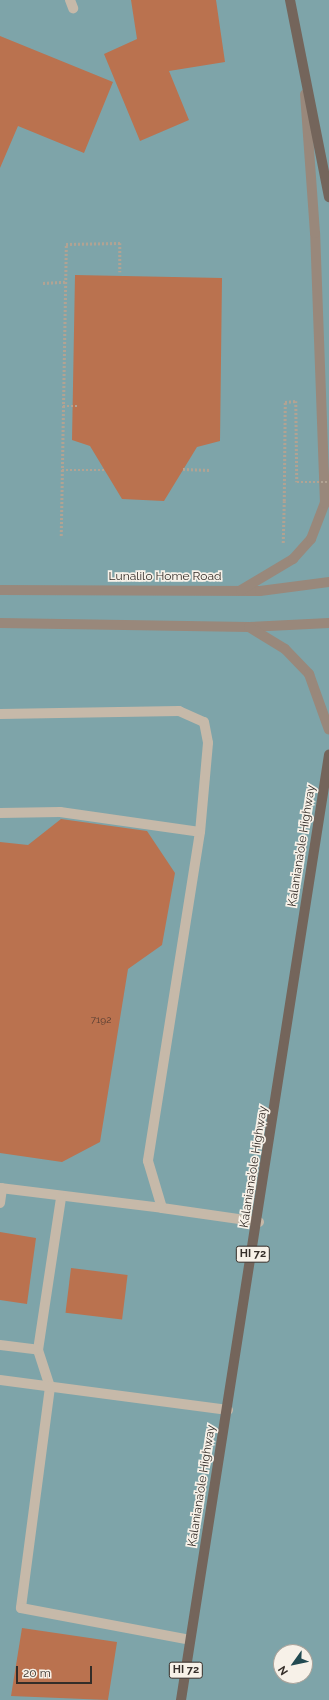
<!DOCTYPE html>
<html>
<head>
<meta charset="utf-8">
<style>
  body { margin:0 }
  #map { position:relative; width:329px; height:1700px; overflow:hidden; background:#efe8dc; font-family:Raleway,sans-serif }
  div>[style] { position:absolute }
  .water>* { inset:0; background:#7ea4a9 }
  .building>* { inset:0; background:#ba724f; transform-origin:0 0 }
  .path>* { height:2.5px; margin-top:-1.25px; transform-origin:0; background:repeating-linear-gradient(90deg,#b2a393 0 2px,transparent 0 4px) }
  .service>* { height:10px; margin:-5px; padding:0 5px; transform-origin:5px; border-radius:5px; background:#c6b9a9 }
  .minor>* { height:10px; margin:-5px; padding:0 5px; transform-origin:5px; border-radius:5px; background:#c6b9a9 }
  .secondary>* { height:10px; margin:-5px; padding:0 5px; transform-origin:5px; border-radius:5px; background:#99887b }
  .primary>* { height:10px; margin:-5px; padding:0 5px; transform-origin:5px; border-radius:5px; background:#74655b }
  .path-bridge>* { height:2.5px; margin-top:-1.25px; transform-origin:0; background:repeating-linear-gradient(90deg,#b2a393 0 2px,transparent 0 4px) }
  span { translate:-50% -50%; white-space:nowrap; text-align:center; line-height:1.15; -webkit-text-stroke:3.5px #f7f1e8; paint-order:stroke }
  .number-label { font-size:10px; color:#563e32 }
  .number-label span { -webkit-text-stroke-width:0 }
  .shield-label span { padding:1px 3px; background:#f7f1e8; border:1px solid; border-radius:3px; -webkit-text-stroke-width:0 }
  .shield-label { font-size:11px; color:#342d28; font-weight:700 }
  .street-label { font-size:12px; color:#342d28 }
  .north { position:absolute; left:273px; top:1644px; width:40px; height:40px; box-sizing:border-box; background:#f7f1e8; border:1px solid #a9a39b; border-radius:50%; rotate:237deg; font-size:11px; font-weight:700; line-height:16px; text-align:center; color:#342d28 }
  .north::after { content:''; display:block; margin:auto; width:14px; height:18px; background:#224a51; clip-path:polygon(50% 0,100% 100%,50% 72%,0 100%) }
  .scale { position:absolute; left:16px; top:1666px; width:76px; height:18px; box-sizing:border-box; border:2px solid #342d28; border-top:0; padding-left:5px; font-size:12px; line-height:14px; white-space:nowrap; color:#342d28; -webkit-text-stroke:3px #f7f1e8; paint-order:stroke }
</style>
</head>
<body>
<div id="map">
  <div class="water">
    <div style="clip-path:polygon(evenodd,0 0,329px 0,329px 1700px,0 1700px,0 0,281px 1652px,305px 1652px,305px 1676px,281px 1676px,281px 1652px)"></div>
  </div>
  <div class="building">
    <div style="clip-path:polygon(131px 0,216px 0,225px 62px,169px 71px,189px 120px,140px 141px,104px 54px,137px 39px)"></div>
    <div style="clip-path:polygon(0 36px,113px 82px,84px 153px,18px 126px,0 168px)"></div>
    <div style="clip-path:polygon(75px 275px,222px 278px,220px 441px,197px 447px,164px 501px,122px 499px,90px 446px,72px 440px)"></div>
    <div style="clip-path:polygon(61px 819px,147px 831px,175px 873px,162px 945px,128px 969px,100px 1142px,62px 1162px,0 1153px,0 842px,28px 845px)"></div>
    <div style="clip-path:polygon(0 1232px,36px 1238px,27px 1304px,0 1300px)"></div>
    <div style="left:71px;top:1268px;width:57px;height:45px;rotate:7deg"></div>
    <div style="clip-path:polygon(22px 1628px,117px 1642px,108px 1700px,11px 1696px)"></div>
  </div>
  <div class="path">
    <div style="left:43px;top:283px;width:22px;rotate:-3deg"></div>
    <div style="left:63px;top:406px;width:14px"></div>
    <div style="left:183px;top:469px;width:28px;rotate:2deg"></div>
    <div style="left:62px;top:470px;width:42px"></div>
    <div style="left:61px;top:536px;width:292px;rotate:-89deg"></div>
    <div style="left:66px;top:244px;width:54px;rotate:-1.1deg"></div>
    <div style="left:120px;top:243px;width:29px;rotate:90deg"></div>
    <div style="left:283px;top:543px;width:42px;rotate:-88.6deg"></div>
  </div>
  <div class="service">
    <div style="left:0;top:714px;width:179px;rotate:-1deg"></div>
    <div style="left:179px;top:711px;width:27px;rotate:24deg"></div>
    <div style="left:204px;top:722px;width:21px;rotate:79deg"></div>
    <div style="left:208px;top:743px;width:89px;rotate:95.1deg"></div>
    <div style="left:200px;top:832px;width:333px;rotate:99deg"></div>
    <div style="left:148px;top:1161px;width:49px;rotate:73.4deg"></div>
    <div style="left:162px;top:1208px;width:98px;rotate:8.2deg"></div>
    <div style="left:0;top:813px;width:60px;rotate:-1deg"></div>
    <div style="left:60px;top:812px;width:141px;rotate:8.1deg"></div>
    <div style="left:0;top:1188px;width:163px;rotate:7deg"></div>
    <div style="left:61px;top:1198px;width:154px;rotate:98.6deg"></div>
    <div style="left:38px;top:1350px;width:39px;rotate:72deg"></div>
    <div style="left:50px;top:1387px;width:223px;rotate:97.5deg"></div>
    <div style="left:21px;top:1608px;width:172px;rotate:10.7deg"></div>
    <div style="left:0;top:1203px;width:15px;rotate:-82deg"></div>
    <div style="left:0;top:1345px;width:38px;rotate:7deg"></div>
    <div style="left:0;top:1380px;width:230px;rotate:7.5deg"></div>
  </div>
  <div class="minor">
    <div style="left:70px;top:0;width:9px;rotate:69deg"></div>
  </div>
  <div class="secondary">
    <div style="left:0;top:590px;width:260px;rotate:0.2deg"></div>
    <div style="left:260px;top:591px;width:70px;rotate:-7.4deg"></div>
    <div style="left:241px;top:590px;width:61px;rotate:-30.8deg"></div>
    <div style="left:293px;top:559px;width:27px;rotate:-48deg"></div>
    <div style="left:311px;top:539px;width:39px;rotate:-69deg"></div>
    <div style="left:325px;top:503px;width:270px;rotate:-92.1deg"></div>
    <div style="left:315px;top:233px;width:139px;rotate:-94.1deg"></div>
    <div style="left:0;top:623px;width:249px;rotate:0.9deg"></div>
    <div style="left:249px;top:627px;width:80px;rotate:-2.9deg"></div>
    <div style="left:249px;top:627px;width:42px;rotate:31.4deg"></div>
    <div style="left:285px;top:649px;width:35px;rotate:46deg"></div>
    <div style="left:309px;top:674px;width:59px;rotate:70.3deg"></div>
  </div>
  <div class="primary">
    <div style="left:290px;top:0;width:201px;rotate:78.8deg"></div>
    <div style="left:181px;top:1700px;width:957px;rotate:-81.1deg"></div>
  </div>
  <div class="path-bridge">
    <div style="left:284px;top:501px;width:99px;rotate:-89.4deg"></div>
    <div style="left:285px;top:402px;width:11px;rotate:-5deg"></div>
    <div style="left:296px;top:401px;width:81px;rotate:89.3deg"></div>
    <div style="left:297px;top:482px;width:32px"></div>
  </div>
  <div class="number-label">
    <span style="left:101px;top:1020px">7192</span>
  </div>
  <div class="shield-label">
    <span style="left:253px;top:1254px">HI 72</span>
    <span style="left:186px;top:1670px">HI 72</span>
  </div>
  <div class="street-label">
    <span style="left:165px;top:577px">Lunalilo Home Road</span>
    <span style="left:302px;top:846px;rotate:-81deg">Kalaniana’ole Highway</span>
    <span style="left:254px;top:1167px;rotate:-81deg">Kalaniana’ole Highway</span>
    <span style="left:202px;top:1486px;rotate:-81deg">Kalaniana’ole Highway</span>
  </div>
  <div class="north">N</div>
  <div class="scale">20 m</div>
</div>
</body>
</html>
